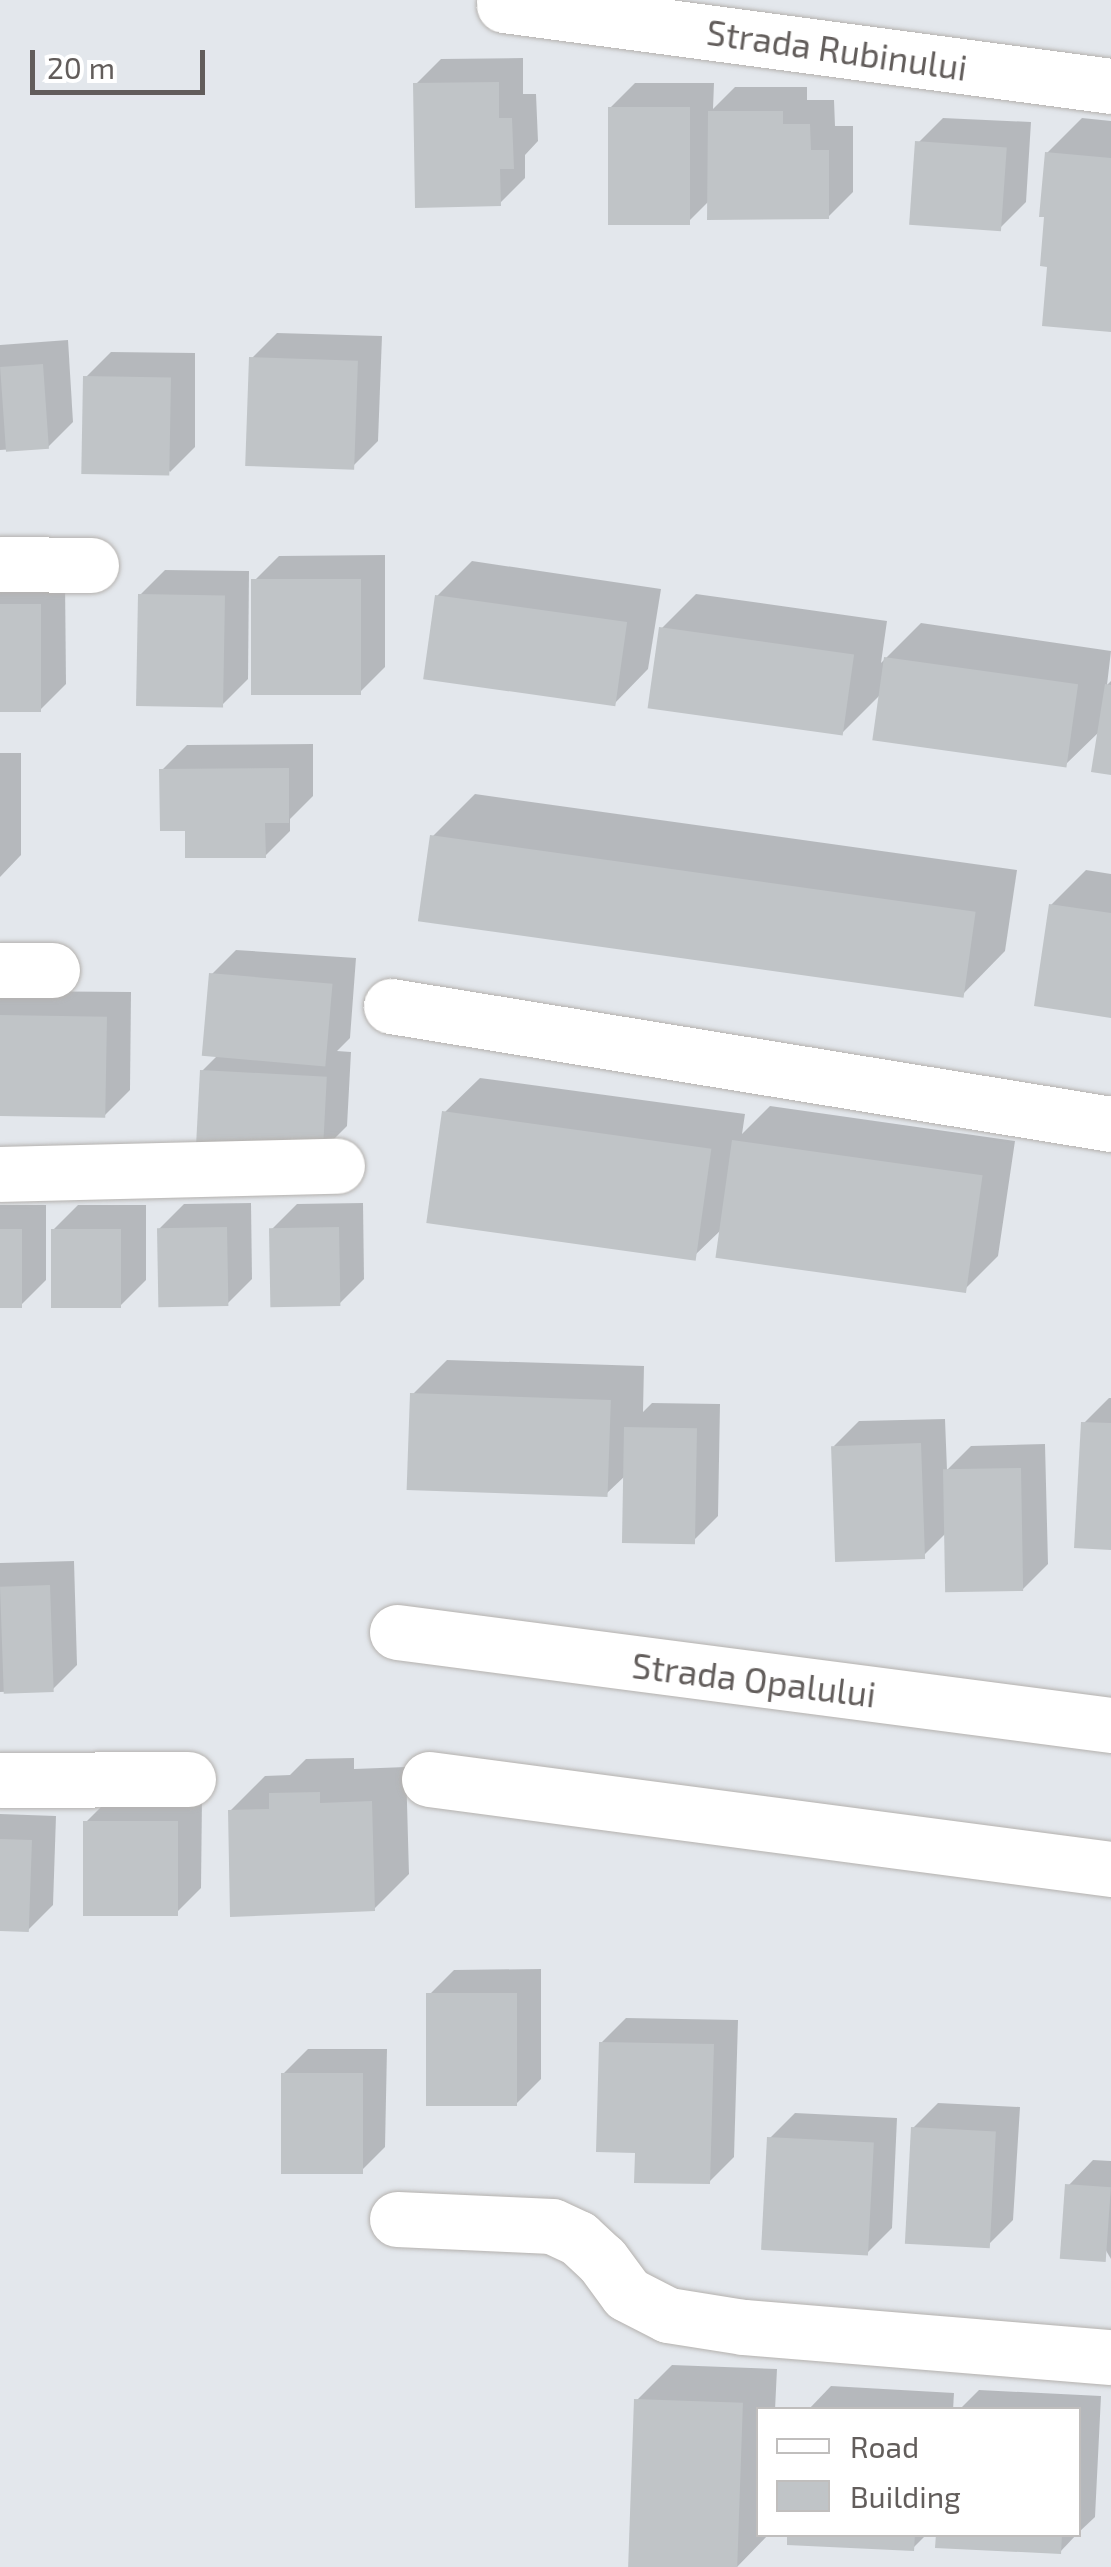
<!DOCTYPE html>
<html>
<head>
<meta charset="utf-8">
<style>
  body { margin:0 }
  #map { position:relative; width:1111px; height:2567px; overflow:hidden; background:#e3e7ec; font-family:"Exo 2",sans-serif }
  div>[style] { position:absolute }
  .shadow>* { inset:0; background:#0003 }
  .building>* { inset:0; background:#c0c4c7; transform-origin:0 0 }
  .roads { filter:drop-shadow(0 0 2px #b4b1ae) drop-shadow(0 0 2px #b4b1ae) }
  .street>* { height:55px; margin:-27.5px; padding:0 27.5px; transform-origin:27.5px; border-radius:27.5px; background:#fff }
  span { translate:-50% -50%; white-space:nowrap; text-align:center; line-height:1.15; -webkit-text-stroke:10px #fff; paint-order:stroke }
  .street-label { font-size:35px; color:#625d5b }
  .legend { position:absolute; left:756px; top:2407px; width:325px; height:130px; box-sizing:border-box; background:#fff; border:2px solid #c0bebd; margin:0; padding:12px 18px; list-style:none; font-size:30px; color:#625d5b }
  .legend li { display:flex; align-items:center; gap:20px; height:50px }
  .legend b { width:50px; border:2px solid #c0bebd }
  .scale { position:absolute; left:30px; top:50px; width:175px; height:45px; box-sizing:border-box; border:5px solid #625d5b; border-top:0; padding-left:12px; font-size:30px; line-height:35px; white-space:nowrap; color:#625d5b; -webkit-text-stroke:8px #fff; paint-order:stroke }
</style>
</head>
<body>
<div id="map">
  <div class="shadow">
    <div style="clip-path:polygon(523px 58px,523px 94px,536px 94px,538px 141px,525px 155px,525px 178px,500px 203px,416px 84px,441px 59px)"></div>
    <div style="clip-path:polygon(635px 83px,714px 83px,713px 109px,735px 87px,807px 87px,807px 100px,834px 100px,835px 126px,853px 126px,853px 192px,828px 217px,710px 200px,687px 223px,610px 108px)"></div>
    <div style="clip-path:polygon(943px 118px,1031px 122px,1026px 202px,1001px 227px,918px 143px)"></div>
    <div style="clip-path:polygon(1082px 118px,1111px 121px,1111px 329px,1050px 265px,1047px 153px)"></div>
    <div style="clip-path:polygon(277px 333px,382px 336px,378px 441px,353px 466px,252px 358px)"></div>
    <div style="clip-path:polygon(68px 340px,73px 422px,48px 447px,0 450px,0 345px)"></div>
    <div style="clip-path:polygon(111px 352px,195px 353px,195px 447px,170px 472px,86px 377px)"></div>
    <div style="clip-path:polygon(385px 555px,385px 667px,360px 692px,254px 581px,279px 556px)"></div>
    <div style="clip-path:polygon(472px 561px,661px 589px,648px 669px,614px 704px,437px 596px)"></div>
    <div style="clip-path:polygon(165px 570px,249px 571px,248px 679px,223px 704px,140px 595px)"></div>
    <div style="clip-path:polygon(65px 580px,66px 684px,41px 709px,0 709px,0 581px)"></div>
    <div style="clip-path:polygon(696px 594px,887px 621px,881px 663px,921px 623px,1111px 651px,1107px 685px,1111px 681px,1111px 772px,1100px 731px,1065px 765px,881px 694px,841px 734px,661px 629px)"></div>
    <div style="clip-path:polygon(313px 744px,313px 796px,290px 819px,290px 831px,265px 856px,187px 828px,162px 770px,187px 745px)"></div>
    <div style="clip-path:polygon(0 753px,21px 753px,21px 855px,0 877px)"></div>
    <div style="clip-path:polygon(475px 794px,1017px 870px,1005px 951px,963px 994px,433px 836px)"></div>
    <div style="clip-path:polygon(1086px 870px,1111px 874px,1111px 1015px,1051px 905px)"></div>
    <div style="clip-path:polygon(236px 950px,356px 958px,350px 1038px,337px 1051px,351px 1052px,347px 1126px,322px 1151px,202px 1071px,218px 1055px,211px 975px)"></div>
    <div style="clip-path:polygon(6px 991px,131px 992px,130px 1090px,105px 1115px,0 1114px,0 996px)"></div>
    <div style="clip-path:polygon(480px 1078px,745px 1114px,742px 1134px,770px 1106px,1015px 1141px,998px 1256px,963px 1291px,722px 1229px,694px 1256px,445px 1112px)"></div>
    <div style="clip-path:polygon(251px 1203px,252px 1279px,227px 1304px,159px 1229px,184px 1204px)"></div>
    <div style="clip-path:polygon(363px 1203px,364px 1279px,339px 1304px,272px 1229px,297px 1204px)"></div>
    <div style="clip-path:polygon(0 1205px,46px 1205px,46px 1280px,21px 1305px,0 1305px)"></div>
    <div style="clip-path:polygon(78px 1205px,146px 1205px,146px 1280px,121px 1305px,53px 1230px)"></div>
    <div style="clip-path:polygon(447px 1360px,644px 1366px,643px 1412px,652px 1403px,720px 1404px,718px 1516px,693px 1541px,626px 1475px,606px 1494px,412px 1395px)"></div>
    <div style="clip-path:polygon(1109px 1398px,1111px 1398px,1111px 1548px,1084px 1423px)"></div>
    <div style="clip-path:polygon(945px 1419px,947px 1470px,971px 1446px,1045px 1444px,1048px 1564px,1023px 1589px,947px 1532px,923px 1556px,834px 1446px,859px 1421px)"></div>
    <div style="clip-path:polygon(74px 1561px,77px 1665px,52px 1690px,0 1692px,0 1563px)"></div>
    <div style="clip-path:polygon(354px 1758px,354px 1769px,406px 1767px,409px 1874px,374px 1909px,230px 1811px,265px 1776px,290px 1775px,306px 1759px)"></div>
    <div style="clip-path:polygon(111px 1797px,202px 1797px,201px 1888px,176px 1913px,86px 1822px)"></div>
    <div style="clip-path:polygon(0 1814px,56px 1816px,53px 1905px,28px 1930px,0 1929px)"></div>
    <div style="clip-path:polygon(541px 1969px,541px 2079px,516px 2104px,429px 1995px,454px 1970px)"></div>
    <div style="clip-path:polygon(626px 2018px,738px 2020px,734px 2157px,709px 2182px,638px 2151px,601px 2043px)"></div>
    <div style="clip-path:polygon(308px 2049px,387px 2049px,385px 2147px,360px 2172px,283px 2074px)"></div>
    <div style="clip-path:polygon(938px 2103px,1020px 2107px,1013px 2220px,988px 2245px,913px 2128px)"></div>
    <div style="clip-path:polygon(795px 2113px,897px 2118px,892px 2228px,867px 2253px,770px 2138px)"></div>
    <div style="clip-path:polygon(1093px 2160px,1111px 2161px,1111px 2259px,1068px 2186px)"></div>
    <div style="clip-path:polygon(672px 2365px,777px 2369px,775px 2410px,758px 2410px,758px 2534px,769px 2534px,737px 2567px,699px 2567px,637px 2400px)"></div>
    <div style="clip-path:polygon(831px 2386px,954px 2393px,953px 2410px,808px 2410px)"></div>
    <div style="clip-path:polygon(979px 2390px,1101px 2396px,1095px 2517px,1078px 2533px,1078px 2410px,959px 2410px)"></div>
    <div style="clip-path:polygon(790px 2534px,927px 2534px,913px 2548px)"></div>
    <div style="clip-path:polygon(938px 2534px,1077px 2534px,1060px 2552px)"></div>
  </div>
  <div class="building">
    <div style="clip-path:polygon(499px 82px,499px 118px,512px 118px,514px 169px,500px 169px,501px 206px,415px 208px,413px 83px)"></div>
    <div style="left:608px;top:107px;width:82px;height:118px"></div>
    <div style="clip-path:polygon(708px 111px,783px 111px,783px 124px,810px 124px,811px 150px,829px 150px,829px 219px,707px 220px)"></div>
    <div style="left:915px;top:141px;width:92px;height:84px;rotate:4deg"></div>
    <div style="clip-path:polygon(1045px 152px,1111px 158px,1111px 332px,1042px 326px,1047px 267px,1040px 266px,1044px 217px,1039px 217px)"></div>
    <div style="left:249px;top:357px;width:109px;height:109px;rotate:2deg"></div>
    <div style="left:43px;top:364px;width:85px;height:43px;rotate:86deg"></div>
    <div style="left:83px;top:376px;width:88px;height:98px;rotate:1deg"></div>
    <div style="left:361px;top:579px;width:116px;height:110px;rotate:90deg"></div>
    <div style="left:138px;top:594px;width:87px;height:112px;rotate:1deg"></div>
    <div style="left:435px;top:595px;width:194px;height:85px;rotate:8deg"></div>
    <div style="left:0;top:604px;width:41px;height:108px"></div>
    <div style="left:659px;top:627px;width:197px;height:82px;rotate:8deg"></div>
    <div style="left:884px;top:657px;width:196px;height:84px;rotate:8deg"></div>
    <div style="clip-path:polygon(1105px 684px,1111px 685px,1111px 775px,1091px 772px)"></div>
    <div style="clip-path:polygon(289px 768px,289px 823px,265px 823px,266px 858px,185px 858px,185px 831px,160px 831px,159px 769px)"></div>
    <div style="left:430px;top:835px;width:551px;height:87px;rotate:8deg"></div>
    <div style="clip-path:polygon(1049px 904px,1111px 913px,1111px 1018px,1034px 1006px)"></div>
    <div style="left:209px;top:973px;width:124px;height:83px;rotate:5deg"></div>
    <div style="left:0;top:1015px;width:107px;height:101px;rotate:1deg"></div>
    <div style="left:200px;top:1070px;width:127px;height:78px;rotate:3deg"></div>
    <div style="left:442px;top:1111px;width:272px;height:113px;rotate:8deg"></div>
    <div style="left:732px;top:1140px;width:253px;height:119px;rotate:8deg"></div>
    <div style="left:227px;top:1227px;width:79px;height:70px;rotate:89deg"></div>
    <div style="left:339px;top:1227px;width:79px;height:70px;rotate:89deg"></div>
    <div style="left:0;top:1229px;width:22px;height:79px"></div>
    <div style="left:51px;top:1229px;width:70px;height:79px"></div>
    <div style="left:410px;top:1393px;width:201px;height:97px;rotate:2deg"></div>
    <div style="clip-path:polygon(1081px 1422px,1111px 1423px,1111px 1550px,1074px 1548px)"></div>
    <div style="left:624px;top:1427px;width:73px;height:116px;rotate:1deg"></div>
    <div style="left:921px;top:1443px;width:116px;height:90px;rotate:88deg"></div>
    <div style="left:1021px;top:1468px;width:123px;height:78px;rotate:89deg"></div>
    <div style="left:50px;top:1585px;width:107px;height:50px;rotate:88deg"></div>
    <div style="clip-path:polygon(320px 1792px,320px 1803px,372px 1801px,375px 1911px,230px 1917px,228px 1810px,269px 1809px,269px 1793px)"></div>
    <div style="left:83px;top:1821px;width:95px;height:95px"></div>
    <div style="left:0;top:1839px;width:32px;height:92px;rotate:2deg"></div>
    <div style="left:517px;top:1993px;width:113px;height:91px;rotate:90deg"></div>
    <div style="clip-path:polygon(599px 2042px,714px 2044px,710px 2184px,634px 2183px,635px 2153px,596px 2152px)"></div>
    <div style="left:281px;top:2073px;width:82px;height:101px"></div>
    <div style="left:911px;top:2127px;width:85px;height:117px;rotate:3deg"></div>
    <div style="left:767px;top:2137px;width:107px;height:113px;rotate:3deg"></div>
    <div style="left:1065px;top:2184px;width:46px;height:75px;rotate:4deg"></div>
    <div style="left:634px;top:2399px;width:109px;height:168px;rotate:2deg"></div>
    <div style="clip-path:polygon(787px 2534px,915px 2534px,914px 2551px,787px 2545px)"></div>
    <div style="clip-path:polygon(936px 2534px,1062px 2534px,1061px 2554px,935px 2548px)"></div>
  </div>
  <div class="roads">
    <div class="street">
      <div style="left:504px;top:5px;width:612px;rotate:7.6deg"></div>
      <div style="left:0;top:564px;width:91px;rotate:0.6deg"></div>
      <div style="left:0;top:970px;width:52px"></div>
      <div style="left:391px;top:1006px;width:730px;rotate:9.31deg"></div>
      <div style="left:0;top:1174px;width:337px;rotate:-1.4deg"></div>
      <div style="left:397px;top:1632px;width:720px;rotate:7.42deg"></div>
      <div style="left:429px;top:1779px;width:688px;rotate:7.52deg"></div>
      <div style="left:0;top:1780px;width:188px;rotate:-0.3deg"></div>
      <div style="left:397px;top:2219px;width:155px;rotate:2.6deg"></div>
      <div style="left:552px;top:2226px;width:29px;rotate:25deg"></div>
      <div style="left:578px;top:2238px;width:33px;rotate:43deg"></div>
      <div style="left:602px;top:2260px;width:42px;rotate:53.7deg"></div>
      <div style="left:627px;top:2294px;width:46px;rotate:27.1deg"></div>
      <div style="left:668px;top:2315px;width:77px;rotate:9deg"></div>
      <div style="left:744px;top:2327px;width:368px;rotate:4.7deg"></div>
    </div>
  </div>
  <div class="street-label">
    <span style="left:837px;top:49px;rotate:8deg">Strada Rubinului</span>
    <span style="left:754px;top:1679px;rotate:7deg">Strada Opalului</span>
  </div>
  <ul class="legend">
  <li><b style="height:12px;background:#fff"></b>Road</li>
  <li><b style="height:28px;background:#c0c4c7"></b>Building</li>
  </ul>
  <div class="scale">20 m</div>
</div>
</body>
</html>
